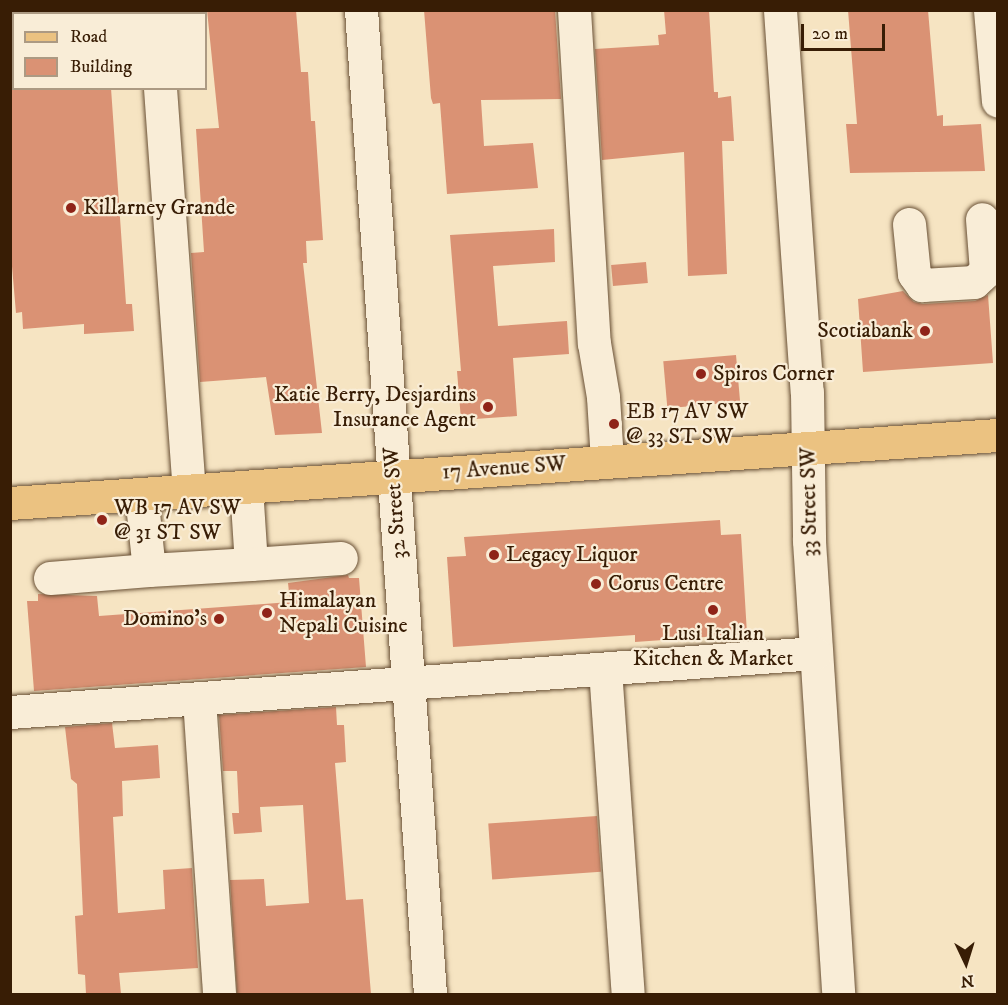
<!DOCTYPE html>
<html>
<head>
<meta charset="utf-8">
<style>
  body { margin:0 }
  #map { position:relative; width:1008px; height:1005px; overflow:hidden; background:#f6e4c2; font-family:"IM FELL DW Pica",serif }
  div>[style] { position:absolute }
  .building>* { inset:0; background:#da9274; transform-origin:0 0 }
  .roads { filter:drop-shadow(0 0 2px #684f34) drop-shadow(0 0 2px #684f34) }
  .minor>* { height:33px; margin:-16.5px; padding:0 16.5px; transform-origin:16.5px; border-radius:16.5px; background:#f9edd7 }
  .major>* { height:33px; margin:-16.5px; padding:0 16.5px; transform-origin:16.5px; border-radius:16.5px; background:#ebc281 }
  .dots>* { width:16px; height:16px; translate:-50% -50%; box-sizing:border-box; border:3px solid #f9edd7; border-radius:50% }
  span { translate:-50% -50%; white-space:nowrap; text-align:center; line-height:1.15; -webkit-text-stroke:4.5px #f9edd7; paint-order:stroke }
  .poi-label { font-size:22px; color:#381d05 }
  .left { translate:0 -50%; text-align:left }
  .right { translate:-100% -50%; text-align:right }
  .street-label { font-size:22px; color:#381d05 }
  .frame { position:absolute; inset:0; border:12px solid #381d05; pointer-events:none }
  .legend { position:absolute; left:12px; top:12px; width:195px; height:78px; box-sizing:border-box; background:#f9edd7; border:2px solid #ac9a83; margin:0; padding:8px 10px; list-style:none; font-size:18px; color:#381d05 }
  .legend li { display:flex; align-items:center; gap:12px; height:30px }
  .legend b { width:30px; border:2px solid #ac9a83 }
  .north { position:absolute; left:936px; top:933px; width:60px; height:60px; -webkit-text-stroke:4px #f9edd7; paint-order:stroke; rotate:176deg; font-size:16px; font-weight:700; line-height:24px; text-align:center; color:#381d05 }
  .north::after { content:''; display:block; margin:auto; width:21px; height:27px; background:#381d05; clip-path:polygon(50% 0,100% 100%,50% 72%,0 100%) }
  .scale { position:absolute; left:801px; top:24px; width:84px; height:27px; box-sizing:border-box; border:3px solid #381d05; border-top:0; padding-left:8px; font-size:18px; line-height:21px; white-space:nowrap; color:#381d05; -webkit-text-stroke:4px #f9edd7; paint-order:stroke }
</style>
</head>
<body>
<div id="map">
  <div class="building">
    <div style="clip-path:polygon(207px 10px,296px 10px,301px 72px,308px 72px,311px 121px,315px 121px,323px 240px,306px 241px,307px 263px,303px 263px,322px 433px,275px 435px,266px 377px,200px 382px,191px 253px,204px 252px,196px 129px,219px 128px)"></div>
    <div style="clip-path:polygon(424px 10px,555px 10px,561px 99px,481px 100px,484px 146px,533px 143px,538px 188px,447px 194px,440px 103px,433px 104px,431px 98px)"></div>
    <div style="clip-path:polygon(664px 10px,709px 10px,714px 92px,718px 92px,718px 98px,731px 96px,734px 141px,722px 141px,727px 274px,688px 276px,684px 152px,602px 160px,595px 49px,659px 45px,658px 35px,666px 34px)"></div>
    <div style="clip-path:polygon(848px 10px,928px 10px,937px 116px,943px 115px,943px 126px,981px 124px,985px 171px,850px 173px,846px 124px,857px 124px)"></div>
    <div style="clip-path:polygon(10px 88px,111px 88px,126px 304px,132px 304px,134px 331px,84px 334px,84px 324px,23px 329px,22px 312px,16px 313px,10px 243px)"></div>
    <div style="clip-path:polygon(554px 229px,555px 262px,493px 266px,498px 326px,567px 321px,569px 354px,513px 358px,517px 416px,461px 420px,457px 371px,461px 371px,450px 235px)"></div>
    <div style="left:646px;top:262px;width:21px;height:35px;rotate:85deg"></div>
    <div style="clip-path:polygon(903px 291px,914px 302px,923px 304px,975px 301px,988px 295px,993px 363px,863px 372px,858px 299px)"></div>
    <div style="left:736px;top:355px;width:47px;height:73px;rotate:85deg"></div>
    <div style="clip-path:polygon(720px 520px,721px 535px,741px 534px,747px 634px,635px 642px,635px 635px,453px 647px,447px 557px,466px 556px,464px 537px)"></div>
    <div style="clip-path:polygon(348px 575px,349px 578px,359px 578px,366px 667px,34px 691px,27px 601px,38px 601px,38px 594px,97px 596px,99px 616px,290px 602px,288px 583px)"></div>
    <div style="clip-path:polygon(336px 707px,337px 725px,344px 725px,346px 762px,335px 763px,346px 900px,363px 899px,371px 994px,237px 994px,230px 880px,264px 879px,266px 906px,309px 903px,303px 805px,260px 807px,262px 832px,234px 834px,232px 813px,239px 813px,237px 771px,223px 771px,219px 715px)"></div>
    <div style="clip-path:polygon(112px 723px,115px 748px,158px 745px,160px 778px,122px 781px,123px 816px,113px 817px,118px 913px,165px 909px,163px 870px,192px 868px,198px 968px,119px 973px,121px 994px,86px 994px,85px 975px,78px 974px,75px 916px,83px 915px,77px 784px,71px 779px,65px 727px)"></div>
    <div style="left:597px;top:816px;width:56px;height:109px;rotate:86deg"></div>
  </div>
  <div class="roads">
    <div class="minor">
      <div style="left:154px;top:10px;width:4px;rotate:90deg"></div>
      <div style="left:361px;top:10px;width:986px;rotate:85.99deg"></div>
      <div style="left:574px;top:10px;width:334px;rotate:86.6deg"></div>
      <div style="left:594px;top:343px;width:55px;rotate:80.5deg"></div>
      <div style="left:603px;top:397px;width:64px;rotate:86.4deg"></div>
      <div style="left:780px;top:10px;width:383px;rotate:86deg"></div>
      <div style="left:807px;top:392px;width:149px;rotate:89.2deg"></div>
      <div style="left:809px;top:541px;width:454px;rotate:86.3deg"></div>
      <div style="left:990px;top:10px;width:91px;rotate:85deg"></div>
      <div style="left:160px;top:88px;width:404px;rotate:85.9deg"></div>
      <div style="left:909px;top:224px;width:50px;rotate:84.3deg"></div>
      <div style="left:914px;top:274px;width:14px;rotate:54deg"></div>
      <div style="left:922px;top:285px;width:52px;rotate:-3.3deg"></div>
      <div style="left:974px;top:282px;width:16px;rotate:-43deg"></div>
      <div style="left:986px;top:271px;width:52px;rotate:-94.4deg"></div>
      <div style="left:246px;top:487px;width:77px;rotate:86.3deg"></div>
      <div style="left:251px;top:564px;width:90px;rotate:-3.8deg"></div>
      <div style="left:141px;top:494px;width:76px;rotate:84deg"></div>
      <div style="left:149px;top:570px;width:102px;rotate:-3.4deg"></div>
      <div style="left:50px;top:578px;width:99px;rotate:-4.6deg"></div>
      <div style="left:605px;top:669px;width:326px;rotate:86deg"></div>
      <div style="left:199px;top:699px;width:296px;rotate:86.1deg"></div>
      <div style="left:10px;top:712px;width:807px;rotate:-4.19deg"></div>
    </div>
    <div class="major">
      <div style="left:10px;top:503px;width:990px;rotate:-3.94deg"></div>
    </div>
  </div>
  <div class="dots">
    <div style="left:71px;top:208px;background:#8f2418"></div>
    <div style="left:925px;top:331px;background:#8f2418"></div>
    <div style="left:701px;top:374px;background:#8f2418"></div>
    <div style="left:488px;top:407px;background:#8f2418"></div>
    <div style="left:614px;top:424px;background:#8f2418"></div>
    <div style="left:102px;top:520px;background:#8f2418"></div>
    <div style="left:494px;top:555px;background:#8f2418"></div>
    <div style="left:596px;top:584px;background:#8f2418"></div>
    <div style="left:713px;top:610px;background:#8f2418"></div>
    <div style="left:267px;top:613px;background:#8f2418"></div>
    <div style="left:219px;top:619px;background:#8f2418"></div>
  </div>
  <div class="poi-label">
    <span class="left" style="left:83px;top:208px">Killarney Grande</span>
    <span class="right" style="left:913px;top:331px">Scotiabank</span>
    <span class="left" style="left:713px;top:374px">Spiros Corner</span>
    <span class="right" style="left:476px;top:407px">Katie Berry, Desjardins<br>Insurance Agent</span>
    <span class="left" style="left:626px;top:424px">EB 17 AV SW<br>@ 33 ST SW</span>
    <span class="left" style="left:114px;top:520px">WB 17 AV SW<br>@ 31 ST SW</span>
    <span class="left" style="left:506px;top:555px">Legacy Liquor</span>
    <span class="left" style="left:608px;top:584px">Corus Centre</span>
    <span class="left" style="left:279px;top:613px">Himalayan<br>Nepali Cuisine</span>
    <span class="right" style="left:207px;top:619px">Domino's</span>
    <span style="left:713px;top:646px">Lusi Italian<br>Kitchen &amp; Market</span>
  </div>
  <div class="street-label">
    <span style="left:504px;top:468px;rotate:-4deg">17 Avenue SW</span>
    <span style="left:809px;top:502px;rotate:-91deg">33 Street SW</span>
    <span style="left:395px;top:503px;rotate:-94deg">32 Street SW</span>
  </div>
  <div class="frame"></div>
  <ul class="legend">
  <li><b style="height:8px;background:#ebc281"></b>Road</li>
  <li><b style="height:16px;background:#da9274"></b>Building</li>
  </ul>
  <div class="north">N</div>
  <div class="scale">20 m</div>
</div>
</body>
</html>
